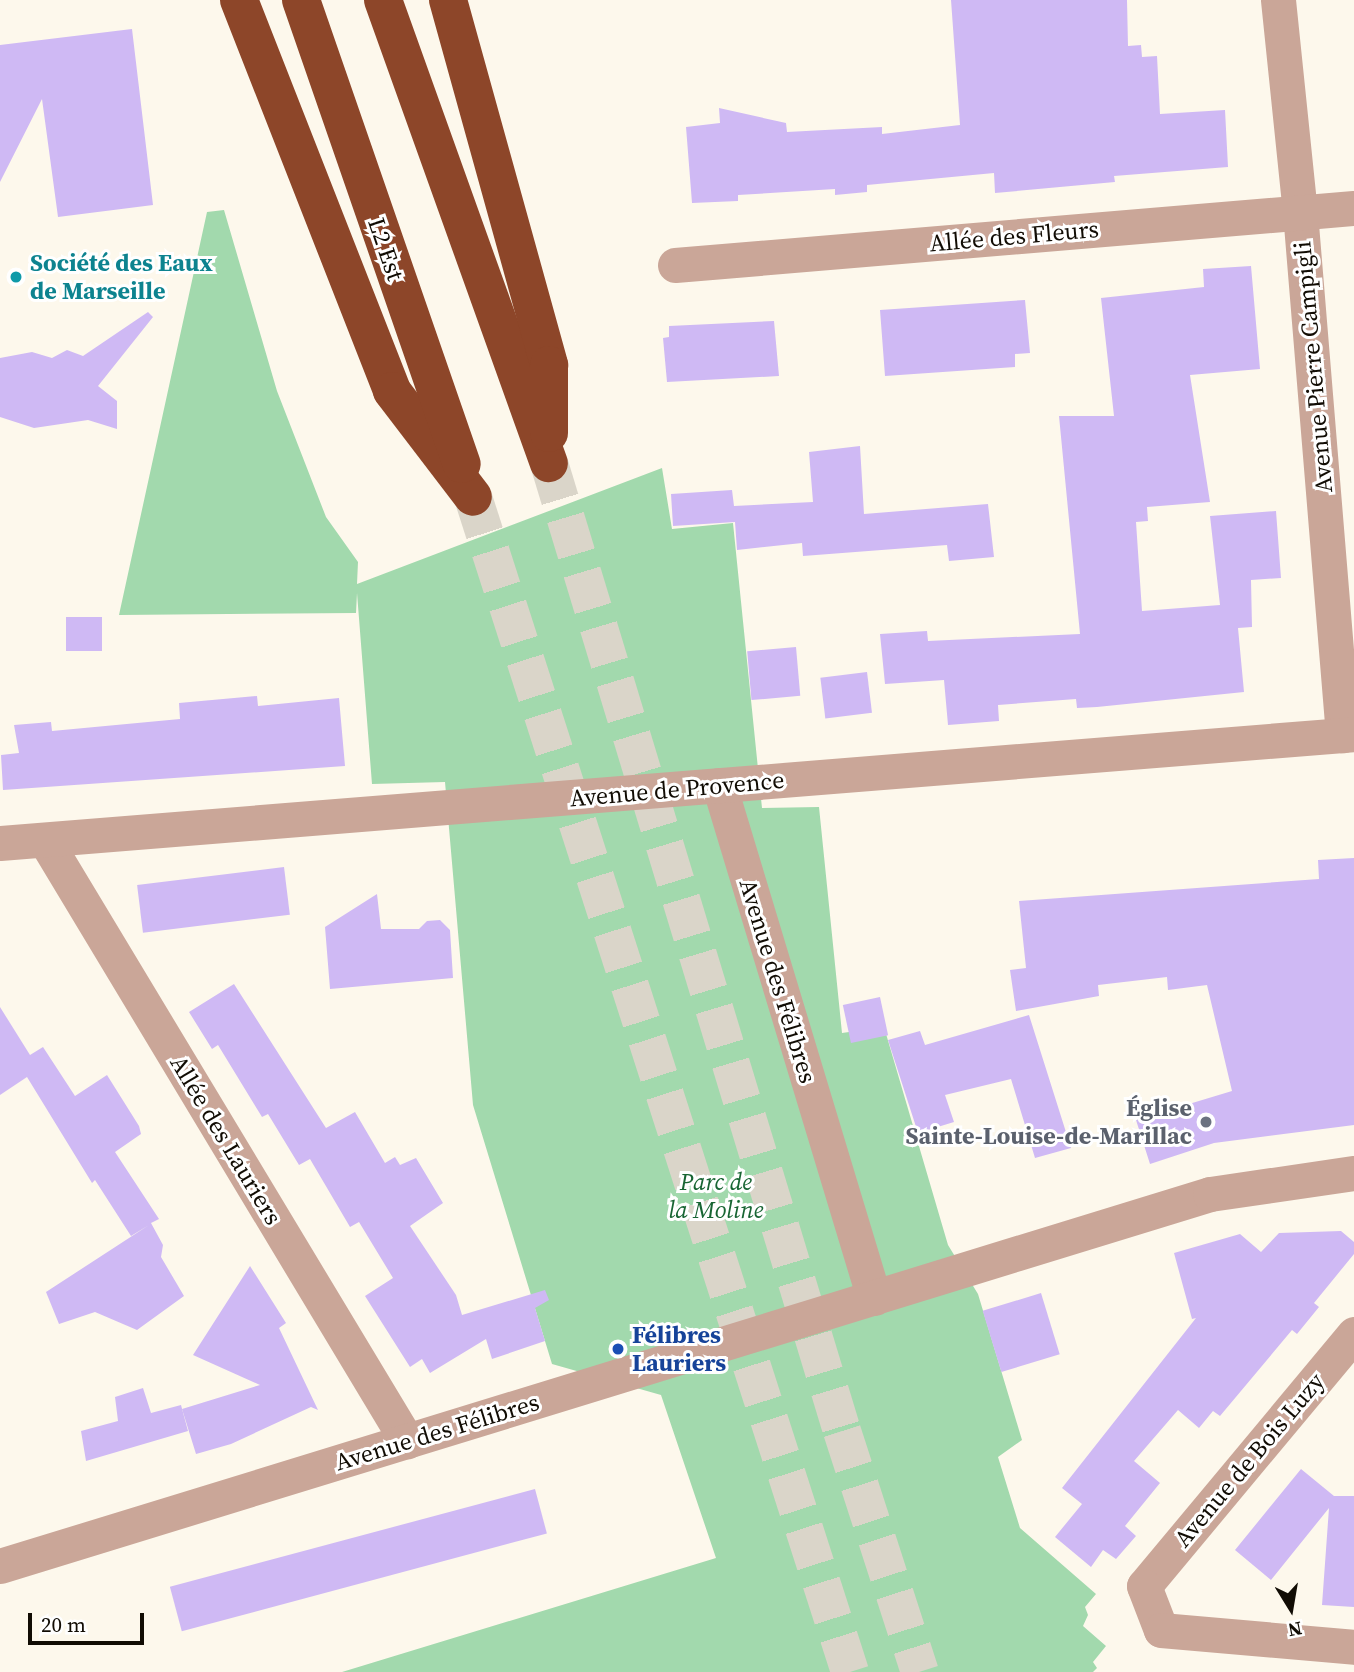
<!DOCTYPE html>
<html>
<head>
<meta charset="utf-8">
<style>
  body { margin:0 }
  #map { position:relative; width:1354px; height:1672px; overflow:hidden; background:#fdf8ec; font-family:"Source Serif 4",serif }
  div>[style] { position:absolute }
  .green>* { inset:0; background:#a2d9ad }
  .building>* { inset:0; background:#cfb9f4; transform-origin:0 0 }
  .highway-tunnel>* { height:38px; margin-top:-19px; transform-origin:0; background:repeating-linear-gradient(90deg,#dad5c9 0 38px,transparent 0 57px) }
  .street>* { height:35px; margin:-17.5px; padding:0 17.5px; transform-origin:17.5px; border-radius:17.5px; background:#caa698 }
  .highway>* { height:38px; margin:-19px; padding:0 19px; transform-origin:19px; border-radius:19px; background:#8d4629 }
  .dots>* { width:19px; height:19px; translate:-50% -50%; box-sizing:border-box; border:4px solid #fff; border-radius:50% }
  span { translate:-50% -50%; white-space:nowrap; text-align:center; line-height:1.15; -webkit-text-stroke:6px #fff; paint-order:stroke }
  .street-label { font-size:24px; color:#110c04 }
  .culture-label { font-size:24px; color:#0d838f; font-weight:700 }
  .left { translate:0 -50%; text-align:left }
  .worship-label { font-size:24px; color:#5b616d; font-weight:700 }
  .right { translate:-100% -50%; text-align:right }
  .park-label { font-size:24px; color:#186533; font-style:italic }
  .transit-label { font-size:24px; color:#164399; font-weight:700 }
  .north { position:absolute; left:1256px; top:1574px; width:70px; height:70px; -webkit-text-stroke:5px #fff; paint-order:stroke; rotate:169deg; font-size:19px; font-weight:700; line-height:28px; text-align:center; color:#110c04 }
  .north::after { content:''; display:block; margin:auto; width:24px; height:32px; background:#110c04; clip-path:polygon(50% 0,100% 100%,50% 72%,0 100%) }
  .scale { position:absolute; left:28px; top:1613px; width:116px; height:32px; box-sizing:border-box; border:4px solid #110c04; border-top:0; padding-left:9px; font-size:21px; line-height:24px; white-space:nowrap; color:#110c04; -webkit-text-stroke:5px #fff; paint-order:stroke }
</style>
</head>
<body>
<div id="map">
  <div class="green">
    <div style="clip-path:polygon(224px 210px,277px 391px,326px 517px,358px 562px,357px 584px,662px 468px,672px 529px,733px 523px,762px 808px,819px 807px,842px 1033px,884px 1027px,948px 1245px,978px 1294px,1022px 1440px,998px 1457px,1020px 1528px,1096px 1594px,1085px 1607px,1088px 1615px,1083px 1626px,1106px 1646px,1093px 1662px,1097px 1668px,1093px 1672px,342px 1672px,716px 1558px,661px 1395px,552px 1364px,473px 1105px,445px 782px,372px 784px,357px 593px,356px 613px,119px 615px,207px 212px)"></div>
  </div>
  <div class="building">
    <div style="clip-path:polygon(951px 0,1127px 0,1128px 46px,1141px 45px,1142px 57px,1157px 56px,1160px 114px,1225px 110px,1228px 167px,1114px 176px,1115px 182px,995px 193px,994px 173px,867px 185px,867px 192px,835px 195px,835px 189px,738px 195px,738px 201px,692px 203px,686px 127px,720px 123px,719px 108px,786px 123px,787px 132px,882px 127px,882px 134px,960px 125px)"></div>
    <div style="clip-path:polygon(132px 29px,153px 205px,58px 217px,42px 99px,0 182px,0 45px)"></div>
    <div style="clip-path:polygon(1251px 266px,1260px 369px,1190px 375px,1210px 502px,1147px 507px,1148px 521px,1136px 522px,1142px 611px,1220px 605px,1210px 516px,1276px 511px,1281px 578px,1251px 580px,1252px 627px,1238px 628px,1244px 692px,1097px 707px,1077px 708px,1076px 699px,998px 705px,999px 721px,948px 725px,944px 680px,885px 684px,880px 634px,927px 631px,928px 641px,1080px 634px,1059px 416px,1114px 416px,1101px 298px,1204px 287px,1203px 269px)"></div>
    <div style="clip-path:polygon(1025px 300px,1030px 353px,1015px 354px,1015px 367px,885px 376px,880px 310px)"></div>
    <div style="clip-path:polygon(148px 312px,153px 317px,98px 386px,117px 401px,117px 429px,88px 420px,34px 428px,0 417px,0 358px,32px 352px,52px 358px,67px 350px,83px 356px)"></div>
    <div style="clip-path:polygon(774px 321px,779px 376px,667px 382px,663px 338px,669px 337px,669px 326px)"></div>
    <div style="clip-path:polygon(860px 446px,864px 514px,988px 504px,994px 557px,949px 561px,947px 545px,803px 556px,802px 543px,737px 550px,735px 522px,673px 526px,671px 494px,732px 490px,734px 506px,813px 502px,809px 452px)"></div>
    <div style="left:66px;top:617px;width:36px;height:34px"></div>
    <div style="left:796px;top:647px;width:49px;height:49px;rotate:85deg"></div>
    <div style="left:867px;top:672px;width:41px;height:47px;rotate:83deg"></div>
    <div style="clip-path:polygon(257px 696px,258px 706px,339px 698px,345px 766px,3px 790px,1px 755px,19px 753px,14px 725px,51px 722px,52px 731px,180px 719px,179px 703px)"></div>
    <div style="clip-path:polygon(1354px 858px,1354px 1125px,1214px 1143px,1150px 1164px,1136px 1120px,1232px 1091px,1207px 985px,1168px 990px,1167px 977px,1098px 985px,1099px 996px,1016px 1011px,1010px 970px,1026px 968px,1019px 901px,1319px 879px,1318px 860px)"></div>
    <div style="left:284px;top:867px;width:48px;height:148px;rotate:83deg"></div>
    <div style="clip-path:polygon(377px 894px,381px 929px,419px 929px,427px 921px,440px 920px,450px 930px,453px 978px,330px 989px,325px 927px)"></div>
    <div style="clip-path:polygon(234px 984px,326px 1128px,355px 1112px,385px 1163px,395px 1157px,400px 1165px,416px 1158px,443px 1203px,410px 1226px,456px 1295px,462px 1315px,545px 1290px,549px 1300px,535px 1308px,545px 1341px,492px 1359px,486px 1339px,430px 1373px,422px 1359px,410px 1367px,365px 1296px,393px 1278px,359px 1222px,350px 1227px,310px 1159px,299px 1165px,268px 1114px,262px 1117px,218px 1045px,212px 1049px,189px 1012px)"></div>
    <div style="left:880px;top:997px;width:39px;height:38px;rotate:78deg"></div>
    <div style="clip-path:polygon(0 1007px,30px 1055px,43px 1047px,75px 1096px,107px 1075px,139px 1126px,141px 1134px,115px 1152px,159px 1219px,151px 1223px,163px 1245px,161px 1257px,184px 1296px,137px 1330px,95px 1312px,59px 1324px,46px 1292px,149px 1225px,131px 1236px,95px 1180px,92px 1183px,27px 1077px,0 1095px)"></div>
    <div style="clip-path:polygon(1029px 1015px,1071px 1148px,1035px 1158px,1011px 1079px,945px 1095px,954px 1122px,918px 1133px,888px 1040px,920px 1031px,925px 1045px)"></div>
    <div style="clip-path:polygon(1341px 1231px,1354px 1242px,1354px 1254px,1314px 1303px,1319px 1307px,1297px 1334px,1292px 1330px,1220px 1416px,1213px 1411px,1199px 1428px,1178px 1410px,1134px 1461px,1160px 1483px,1125px 1526px,1136px 1536px,1116px 1559px,1103px 1550px,1091px 1567px,1055px 1537px,1082px 1504px,1062px 1488px,1196px 1318px,1192px 1319px,1174px 1253px,1240px 1234px,1261px 1252px,1279px 1233px)"></div>
    <div style="clip-path:polygon(250px 1266px,286px 1323px,279px 1328px,318px 1410px,311px 1407px,231px 1444px,196px 1454px,182px 1409px,260px 1385px,193px 1355px)"></div>
    <div style="left:1041px;top:1293px;width:64px;height:61px;rotate:73deg"></div>
    <div style="clip-path:polygon(143px 1388px,151px 1413px,181px 1405px,188px 1431px,86px 1461px,81px 1431px,118px 1421px,115px 1397px)"></div>
    <div style="clip-path:polygon(1301px 1469px,1334px 1496px,1354px 1496px,1354px 1607px,1322px 1605px,1329px 1508px,1271px 1580px,1235px 1550px)"></div>
    <div style="left:535px;top:1489px;width:46px;height:378px;rotate:75deg"></div>
  </div>
  <div class="highway-tunnel">
    <div style="left:549px;top:463px;width:1011px;rotate:73.16deg"></div>
    <div style="left:842px;top:1431px;width:253px;rotate:72.1deg"></div>
    <div style="left:473px;top:497px;width:1234px;rotate:72.21deg"></div>
  </div>
  <div class="street">
    <div style="left:1278px;top:0;width:213px;rotate:84.1deg"></div>
    <div style="left:1300px;top:212px;width:525px;rotate:85.3deg"></div>
    <div style="left:675px;top:265px;width:681px;rotate:-4.8deg"></div>
    <div style="left:719px;top:785px;width:536px;rotate:73.19deg"></div>
    <div style="left:45px;top:840px;width:702px;rotate:58.94deg"></div>
    <div style="left:0;top:843px;width:1358px;rotate:-4.6deg"></div>
    <div style="left:1354px;top:1334px;width:328px;rotate:129.8deg"></div>
    <div style="left:1144px;top:1586px;width:47px;rotate:68.9deg"></div>
    <div style="left:1161px;top:1630px;width:194px;rotate:5deg"></div>
    <div style="left:0;top:1566px;width:1266px;rotate:-17.09deg"></div>
    <div style="left:1210px;top:1194px;width:146px;rotate:-8.3deg"></div>
  </div>
  <div class="highway">
    <div style="left:239px;top:0;width:420px;rotate:68.6deg"></div>
    <div style="left:392px;top:391px;width:133px;rotate:52.6deg"></div>
    <div style="left:301px;top:0;width:491px;rotate:70.9deg"></div>
    <div style="left:383px;top:0;width:492px;rotate:70.3deg"></div>
    <div style="left:448px;top:0;width:379px;rotate:74.5deg"></div>
    <div style="left:549px;top:365px;width:68px;rotate:90deg"></div>
  </div>
  <div class="dots">
    <div style="left:16px;top:277px;background:#0f9aa8"></div>
    <div style="left:1206px;top:1122px;background:#6b7280"></div>
    <div style="left:618px;top:1349px;background:#1a4fb4"></div>
  </div>
  <div class="street-label">
    <span style="left:1014px;top:236px;rotate:-5deg">Allée des Fleurs</span>
    <span style="left:386px;top:249px;rotate:71deg">L2 Est</span>
    <span style="left:1313px;top:367px;rotate:-95deg">Avenue Pierre Campigli</span>
    <span style="left:677px;top:789px;rotate:-5deg">Avenue de Provence</span>
    <span style="left:778px;top:981px;rotate:73deg">Avenue des Félibres</span>
    <span style="left:226px;top:1140px;rotate:59deg">Allée des Lauriers</span>
    <span style="left:437px;top:1432px;rotate:-17deg">Avenue des Félibres</span>
    <span style="left:1249px;top:1460px;rotate:-50deg">Avenue de Bois Luzy</span>
  </div>
  <div class="culture-label">
    <span class="left" style="left:30px;top:277px">Société des Eaux<br>de Marseille</span>
  </div>
  <div class="worship-label">
    <span class="right" style="left:1192px;top:1122px">Église<br>Sainte-Louise-de-Marillac</span>
  </div>
  <div class="park-label">
    <span style="left:716px;top:1196px">Parc de<br>la Moline</span>
  </div>
  <div class="transit-label">
    <span class="left" style="left:632px;top:1349px">Félibres<br>Lauriers</span>
  </div>
  <div class="north">N</div>
  <div class="scale">20 m</div>
</div>
</body>
</html>
